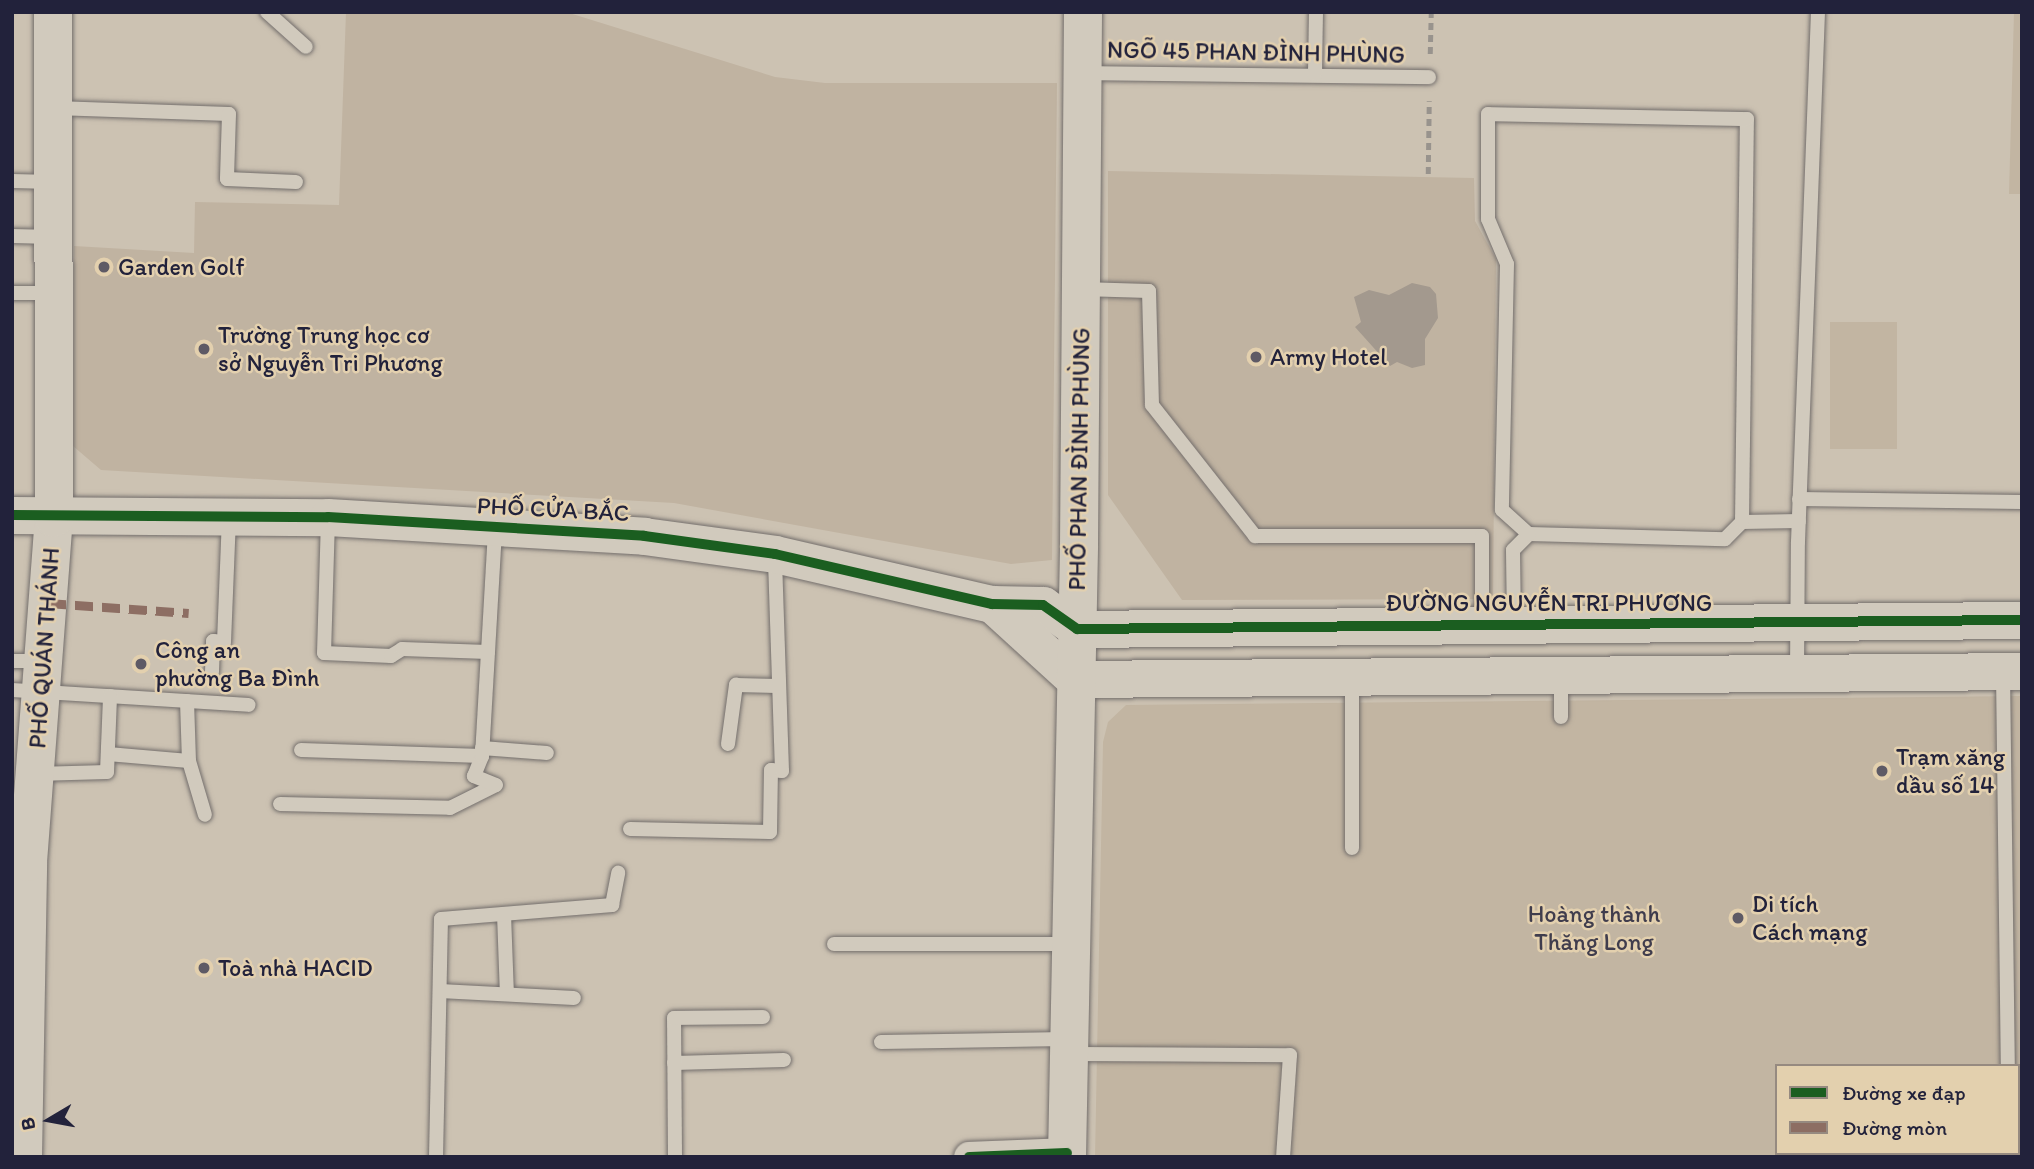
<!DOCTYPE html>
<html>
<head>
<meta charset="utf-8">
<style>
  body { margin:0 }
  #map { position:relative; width:2034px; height:1169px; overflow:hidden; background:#ccc2b2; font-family:Itim,sans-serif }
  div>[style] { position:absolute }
  .built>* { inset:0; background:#c0b3a1 }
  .green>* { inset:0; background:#c2b5a2; transform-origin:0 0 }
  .water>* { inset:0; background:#a3998e }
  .path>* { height:4.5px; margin-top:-2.25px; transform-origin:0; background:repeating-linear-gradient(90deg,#98938d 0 7px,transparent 0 12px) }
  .roads { filter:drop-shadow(0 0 2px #736e6c) drop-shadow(0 0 2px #736e6c) }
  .service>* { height:14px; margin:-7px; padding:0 7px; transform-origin:7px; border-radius:7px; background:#d1cabd }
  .minor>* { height:30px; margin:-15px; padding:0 15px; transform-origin:15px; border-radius:15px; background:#d1cabd }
  .tertiary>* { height:37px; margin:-18.5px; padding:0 18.5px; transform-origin:18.5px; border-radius:18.5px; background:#d1cabd }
  .secondary>* { height:38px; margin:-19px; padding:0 19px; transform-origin:19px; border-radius:19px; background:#d1cabd }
  .quiet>* { height:9px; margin-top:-4.5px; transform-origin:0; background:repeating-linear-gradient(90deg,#8d6e63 0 18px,transparent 0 27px) }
  .cycleway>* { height:10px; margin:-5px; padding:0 5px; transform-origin:5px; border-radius:5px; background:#1b5e20 }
  .dots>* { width:19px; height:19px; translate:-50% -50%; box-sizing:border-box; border:4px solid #e3d0ae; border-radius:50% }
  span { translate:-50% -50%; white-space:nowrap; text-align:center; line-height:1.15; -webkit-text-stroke:5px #e3d0ae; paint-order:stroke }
  .street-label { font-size:24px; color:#22223b }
  .poi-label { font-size:24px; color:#22223b }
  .left { translate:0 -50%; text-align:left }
  .park-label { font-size:24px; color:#403d4d }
  .frame { position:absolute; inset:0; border:14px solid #22223b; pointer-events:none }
  .legend { position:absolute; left:1775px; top:1064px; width:245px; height:91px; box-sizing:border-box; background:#e3d0ae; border:2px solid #968a80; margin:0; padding:9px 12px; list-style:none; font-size:21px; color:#22223b }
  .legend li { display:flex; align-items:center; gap:14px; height:35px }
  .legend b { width:35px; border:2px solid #968a80 }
  .north { position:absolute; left:14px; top:1085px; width:70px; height:70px; -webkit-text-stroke:5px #e3d0ae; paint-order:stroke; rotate:260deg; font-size:19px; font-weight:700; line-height:28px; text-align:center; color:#22223b }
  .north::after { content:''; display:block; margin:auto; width:24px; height:32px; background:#22223b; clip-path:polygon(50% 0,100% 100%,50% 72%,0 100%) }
</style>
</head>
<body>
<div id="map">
  <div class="built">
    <div style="clip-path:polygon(346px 12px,566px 12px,775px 77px,825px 83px,1057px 83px,1052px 560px,1011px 564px,674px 503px,101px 470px,73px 446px,74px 246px,194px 253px,195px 202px,339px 205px)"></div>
    <div style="clip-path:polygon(1108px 171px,1474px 178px,1475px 221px,1496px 259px,1493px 599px,1182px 600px,1108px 495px)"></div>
  </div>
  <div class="green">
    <div style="clip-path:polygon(2014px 12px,2022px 12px,2022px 194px,2009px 194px)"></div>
    <div style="left:1897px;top:322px;width:127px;height:67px;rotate:90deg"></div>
    <div style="clip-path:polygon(evenodd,2022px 696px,2022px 1157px,1095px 1157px,1103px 742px,1108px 722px,1126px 705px,2022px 696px,1777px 1066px,2018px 1066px,2018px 1153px,1777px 1153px,1777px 1066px)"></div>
  </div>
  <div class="water">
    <div style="clip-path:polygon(1412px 283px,1430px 287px,1436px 294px,1438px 318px,1425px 339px,1425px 365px,1412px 368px,1397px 362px,1390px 366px,1355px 327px,1361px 322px,1354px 297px,1369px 290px,1389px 295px)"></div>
  </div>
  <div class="path">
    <div style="left:1430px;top:54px;width:42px;rotate:-88.6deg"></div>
    <div style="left:1428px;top:174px;width:73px;rotate:-89.2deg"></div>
  </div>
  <div class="roads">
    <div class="service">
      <div style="left:267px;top:12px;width:52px;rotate:41.9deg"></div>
      <div style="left:1084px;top:73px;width:345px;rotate:0.7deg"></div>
      <div style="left:1315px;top:74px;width:62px;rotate:-89.1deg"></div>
      <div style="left:55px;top:108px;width:174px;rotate:2deg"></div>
      <div style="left:229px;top:114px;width:65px;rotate:91.8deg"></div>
      <div style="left:227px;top:179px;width:69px;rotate:2.5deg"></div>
      <div style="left:12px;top:181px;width:41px;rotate:1.4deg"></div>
      <div style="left:12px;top:236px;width:41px;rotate:1.4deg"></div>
      <div style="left:1081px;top:289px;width:68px;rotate:1.7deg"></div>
      <div style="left:1149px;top:291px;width:114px;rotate:88.5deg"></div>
      <div style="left:1152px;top:405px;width:167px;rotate:51.8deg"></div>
      <div style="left:1255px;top:536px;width:227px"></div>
      <div style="left:1482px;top:536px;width:87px;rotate:90deg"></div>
      <div style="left:12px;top:293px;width:41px"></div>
      <div style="left:1799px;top:499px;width:223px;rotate:0.8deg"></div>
      <div style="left:328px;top:519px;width:134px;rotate:91.7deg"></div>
      <div style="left:324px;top:653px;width:67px;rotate:2.6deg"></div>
      <div style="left:391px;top:656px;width:13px;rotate:-32deg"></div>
      <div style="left:402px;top:649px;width:86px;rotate:2deg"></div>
      <div style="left:1742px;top:522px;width:57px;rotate:-1deg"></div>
      <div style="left:1514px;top:623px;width:73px;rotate:-90.8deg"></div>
      <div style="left:1513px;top:550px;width:23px;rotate:-45deg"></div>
      <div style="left:1529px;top:534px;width:196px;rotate:1.5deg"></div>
      <div style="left:1725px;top:539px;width:24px;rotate:-45deg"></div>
      <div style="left:1742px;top:522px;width:403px;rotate:-89.3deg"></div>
      <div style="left:1747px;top:119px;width:259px;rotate:-178.9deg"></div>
      <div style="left:1488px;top:114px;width:105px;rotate:90deg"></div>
      <div style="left:1488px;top:219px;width:49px;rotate:67.1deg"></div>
      <div style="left:1507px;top:264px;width:246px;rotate:91.2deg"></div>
      <div style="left:1502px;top:510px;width:36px;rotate:42deg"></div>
      <div style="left:12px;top:661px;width:30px"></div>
      <div style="left:212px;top:672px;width:31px;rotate:-88deg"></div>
      <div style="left:213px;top:641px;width:11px;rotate:5deg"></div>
      <div style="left:224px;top:642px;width:124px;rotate:-87.7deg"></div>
      <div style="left:1797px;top:672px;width:130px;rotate:-89.6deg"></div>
      <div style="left:1798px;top:542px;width:530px;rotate:-87.84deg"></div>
      <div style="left:2003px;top:672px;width:394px;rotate:89.3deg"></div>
      <div style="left:1561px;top:677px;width:40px;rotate:90deg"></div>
      <div style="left:1352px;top:678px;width:170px;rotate:90deg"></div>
      <div style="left:12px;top:690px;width:237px;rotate:3.6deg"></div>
      <div style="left:187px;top:701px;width:60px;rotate:88.1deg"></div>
      <div style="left:189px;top:761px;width:56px;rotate:73.5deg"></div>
      <div style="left:728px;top:744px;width:60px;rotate:-82.3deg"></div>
      <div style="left:736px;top:685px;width:41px;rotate:1.4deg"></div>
      <div style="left:482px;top:748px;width:65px;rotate:4.4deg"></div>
      <div style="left:301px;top:750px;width:181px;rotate:1.9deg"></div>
      <div style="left:108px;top:754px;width:81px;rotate:4.9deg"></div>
      <div style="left:36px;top:774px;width:71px;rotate:-1.6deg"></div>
      <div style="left:107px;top:772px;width:76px;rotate:-87.7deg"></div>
      <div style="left:280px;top:804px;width:170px;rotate:1.3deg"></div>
      <div style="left:450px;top:808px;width:51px;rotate:-26.6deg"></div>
      <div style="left:496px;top:785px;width:24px;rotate:-158deg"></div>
      <div style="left:474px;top:776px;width:22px;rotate:-68deg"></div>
      <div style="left:482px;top:756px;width:227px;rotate:-86.7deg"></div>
      <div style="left:630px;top:829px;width:140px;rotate:1.2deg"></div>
      <div style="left:770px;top:832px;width:62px;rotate:-89.1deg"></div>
      <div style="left:771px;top:770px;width:11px;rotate:5deg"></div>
      <div style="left:782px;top:771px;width:216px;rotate:-91.9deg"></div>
      <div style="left:504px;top:914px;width:80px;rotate:87.9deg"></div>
      <div style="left:834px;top:944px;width:234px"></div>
      <div style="left:440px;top:991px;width:134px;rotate:3deg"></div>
      <div style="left:881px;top:1042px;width:186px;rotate:-0.9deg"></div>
      <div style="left:1072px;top:1054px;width:218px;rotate:0.3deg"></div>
      <div style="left:1290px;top:1055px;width:102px;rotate:93.9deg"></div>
      <div style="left:674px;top:1063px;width:110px;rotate:-1.6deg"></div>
      <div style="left:2009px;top:1153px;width:4px;rotate:90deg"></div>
      <div style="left:436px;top:1157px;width:238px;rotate:-88.8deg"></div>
      <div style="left:441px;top:919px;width:172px;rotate:-4.7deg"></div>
      <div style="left:612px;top:905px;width:33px;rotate:-79deg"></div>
      <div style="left:675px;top:1157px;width:139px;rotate:-90.4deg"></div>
      <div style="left:674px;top:1018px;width:89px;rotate:-0.6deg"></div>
    </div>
    <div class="minor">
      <div style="left:969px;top:1157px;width:98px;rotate:-2.3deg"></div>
    </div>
    <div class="tertiary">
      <div style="left:12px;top:515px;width:316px;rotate:0.4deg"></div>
      <div style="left:328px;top:517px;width:317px;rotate:3.4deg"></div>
      <div style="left:644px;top:536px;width:132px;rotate:7.8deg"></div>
      <div style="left:775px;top:554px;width:223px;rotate:13deg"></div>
      <div style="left:992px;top:604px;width:51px;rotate:1.1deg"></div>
      <div style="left:1043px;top:605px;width:42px;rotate:35.2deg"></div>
      <div style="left:1077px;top:629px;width:945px;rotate:-0.55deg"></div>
      <div style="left:992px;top:604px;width:111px;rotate:42.4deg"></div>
      <div style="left:1074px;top:679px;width:948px;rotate:-0.48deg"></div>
    </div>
    <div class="secondary">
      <div style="left:23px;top:1157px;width:295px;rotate:-89deg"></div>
      <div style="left:28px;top:862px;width:345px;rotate:-85.7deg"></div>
      <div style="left:54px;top:518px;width:506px;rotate:-90.11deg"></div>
      <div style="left:1067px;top:1157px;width:611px;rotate:-88.87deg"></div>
      <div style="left:1079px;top:546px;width:534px;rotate:-89.57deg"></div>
    </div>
  </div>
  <div class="quiet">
    <div style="left:48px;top:603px;width:141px;rotate:4.1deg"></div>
  </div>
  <div class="cycleway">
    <div style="left:12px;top:515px;width:316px;rotate:0.4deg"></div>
    <div style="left:328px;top:517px;width:317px;rotate:3.4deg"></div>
    <div style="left:644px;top:536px;width:132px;rotate:7.8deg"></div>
    <div style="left:775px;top:554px;width:223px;rotate:13deg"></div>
    <div style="left:992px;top:604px;width:51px;rotate:1.1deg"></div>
    <div style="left:1043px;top:605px;width:42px;rotate:35.2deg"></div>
    <div style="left:1077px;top:629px;width:945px;rotate:-0.55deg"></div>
    <div style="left:969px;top:1157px;width:98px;rotate:-2.3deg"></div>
  </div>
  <div class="dots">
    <div style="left:104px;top:267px;background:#5e5a65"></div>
    <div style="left:204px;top:349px;background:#5e5a65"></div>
    <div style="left:1256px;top:357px;background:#5e5a65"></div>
    <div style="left:141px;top:664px;background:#5e5a65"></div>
    <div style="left:1882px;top:771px;background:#5e5a65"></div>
    <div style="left:1738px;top:918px;background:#5e5a65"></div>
    <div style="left:204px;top:968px;background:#5e5a65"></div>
  </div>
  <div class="street-label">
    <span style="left:1256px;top:52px;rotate:1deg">NGÕ 45 PHAN ĐÌNH PHÙNG</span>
    <span style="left:1079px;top:459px;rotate:-89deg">PHỐ PHAN ĐÌNH PHÙNG</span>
    <span style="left:553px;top:509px;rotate:3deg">PHỐ CỬA BẮC</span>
    <span style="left:1549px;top:603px">ĐƯỜNG NGUYỄN TRI PHƯƠNG</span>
    <span style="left:44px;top:648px;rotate:-86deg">PHỐ QUÁN THÁNH</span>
  </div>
  <div class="poi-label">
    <span class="left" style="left:118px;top:267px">Garden Golf</span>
    <span class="left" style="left:218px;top:349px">Trường Trung học cơ<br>sở Nguyễn Tri Phương</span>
    <span class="left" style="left:1270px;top:357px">Army Hotel</span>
    <span class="left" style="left:155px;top:664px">Công an<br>phường Ba Đình</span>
    <span class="left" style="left:1896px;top:771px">Trạm xăng<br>dầu số 14</span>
    <span class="left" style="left:1752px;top:918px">Di tích<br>Cách mạng</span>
    <span class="left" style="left:218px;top:968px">Toà nhà HACID</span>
  </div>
  <div class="park-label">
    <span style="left:1594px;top:928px">Hoàng thành<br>Thăng Long</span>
  </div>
  <div class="frame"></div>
  <ul class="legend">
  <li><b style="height:9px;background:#1b5e20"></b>Đường xe đạp</li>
  <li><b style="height:9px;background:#8d6e63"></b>Đường mòn</li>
  </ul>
  <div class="north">B</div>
</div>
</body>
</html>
